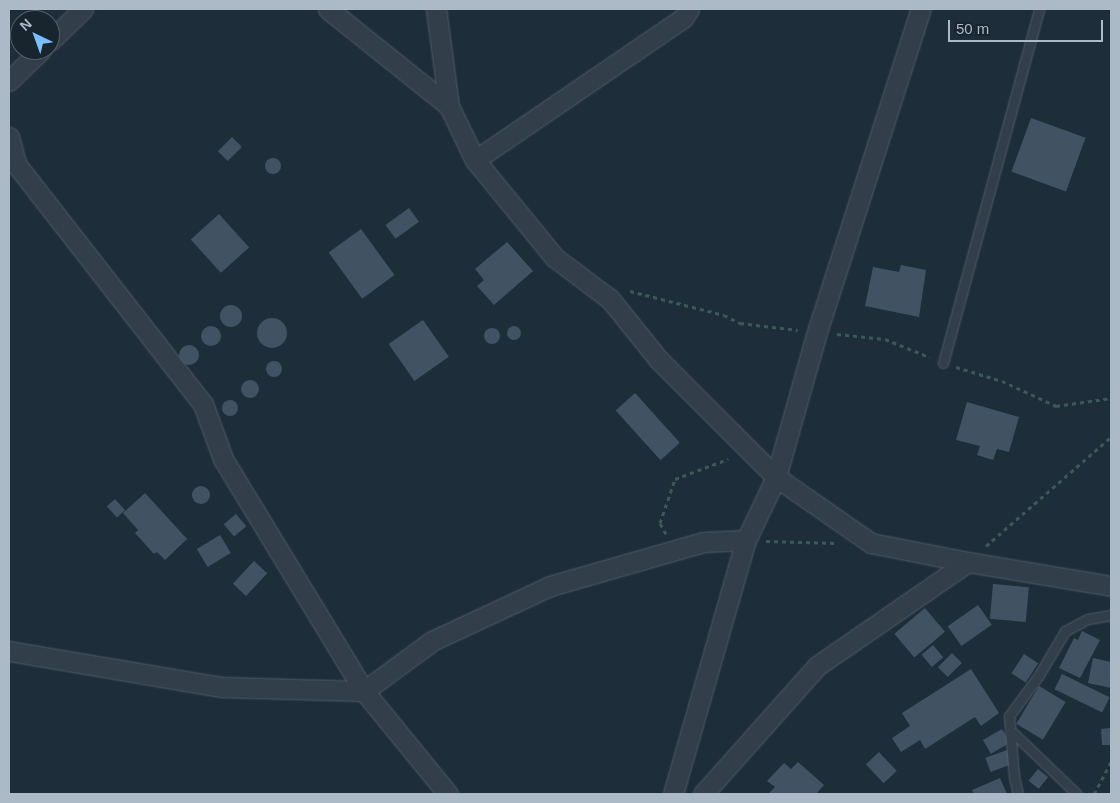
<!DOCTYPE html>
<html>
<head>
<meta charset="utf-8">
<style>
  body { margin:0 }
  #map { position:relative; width:1120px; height:803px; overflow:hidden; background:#1e2d3a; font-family:Helvetica,sans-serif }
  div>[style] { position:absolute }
  .building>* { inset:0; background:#415362; transform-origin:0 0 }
  .round { border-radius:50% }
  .path>* { height:3px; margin-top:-1.5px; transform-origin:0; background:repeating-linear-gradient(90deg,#3e5757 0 4px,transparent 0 8px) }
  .roads { filter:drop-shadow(0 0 1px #4f5d68) drop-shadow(0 0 1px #4f5d68) }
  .service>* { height:9px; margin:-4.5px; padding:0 4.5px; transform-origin:4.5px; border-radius:4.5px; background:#323f4a }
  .minor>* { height:19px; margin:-9.5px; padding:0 9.5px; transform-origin:9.5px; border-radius:9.5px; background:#323f4a }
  span { translate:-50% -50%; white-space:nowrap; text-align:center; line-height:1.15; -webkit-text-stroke:5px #18242e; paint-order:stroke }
  .frame { position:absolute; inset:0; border:10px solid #acbac7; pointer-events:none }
  .north { position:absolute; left:10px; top:10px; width:50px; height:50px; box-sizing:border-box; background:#18242e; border:1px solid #53606b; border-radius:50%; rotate:318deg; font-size:14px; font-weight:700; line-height:20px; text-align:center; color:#acbac7 }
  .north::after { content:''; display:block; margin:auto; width:18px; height:22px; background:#79beff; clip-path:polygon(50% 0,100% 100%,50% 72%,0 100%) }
  .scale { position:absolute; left:948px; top:20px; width:155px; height:22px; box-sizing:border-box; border:2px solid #acbac7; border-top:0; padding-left:6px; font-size:15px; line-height:18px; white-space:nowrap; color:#acbac7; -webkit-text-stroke:4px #18242e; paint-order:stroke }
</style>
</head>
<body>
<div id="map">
  <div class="building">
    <div style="left:1031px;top:118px;width:58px;height:57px;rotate:20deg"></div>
    <div style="left:232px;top:137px;width:14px;height:20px;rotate:45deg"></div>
    <div class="round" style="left:265px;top:158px;width:16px;height:16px"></div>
    <div style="left:409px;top:208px;width:17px;height:29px;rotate:54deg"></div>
    <div style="left:219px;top:214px;width:45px;height:38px;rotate:48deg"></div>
    <div style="left:361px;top:229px;width:57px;height:40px;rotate:54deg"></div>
    <div style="clip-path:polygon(507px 242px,533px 271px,494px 305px,477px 286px,484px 280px,475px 269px)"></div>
    <div style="clip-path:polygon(901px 265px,926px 270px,919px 317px,865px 306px,873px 267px,899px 272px)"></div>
    <div class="round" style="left:220px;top:305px;width:22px;height:22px"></div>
    <div class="round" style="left:257px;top:318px;width:30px;height:30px"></div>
    <div style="left:423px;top:320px;width:45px;height:42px;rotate:55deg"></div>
    <div class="round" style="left:507px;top:326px;width:14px;height:14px"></div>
    <div class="round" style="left:201px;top:326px;width:20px;height:20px"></div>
    <div class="round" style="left:484px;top:328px;width:16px;height:16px"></div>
    <div class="round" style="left:179px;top:345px;width:20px;height:20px"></div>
    <div class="round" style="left:266px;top:361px;width:16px;height:16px"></div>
    <div class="round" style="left:241px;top:380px;width:18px;height:18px"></div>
    <div style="left:635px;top:393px;width:67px;height:26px;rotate:48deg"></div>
    <div class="round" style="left:222px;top:400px;width:16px;height:16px"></div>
    <div style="clip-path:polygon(967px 402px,1019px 417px,1009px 452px,997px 449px,993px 460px,977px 455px,980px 446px,956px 440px)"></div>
    <div class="round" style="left:192px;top:486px;width:18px;height:18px"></div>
    <div style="clip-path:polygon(145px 493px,187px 539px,165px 560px,157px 552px,154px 554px,135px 533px,138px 530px,123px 513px)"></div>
    <div style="left:115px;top:499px;width:15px;height:11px;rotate:48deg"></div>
    <div style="left:236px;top:514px;width:16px;height:16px;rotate:50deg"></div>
    <div style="left:220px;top:535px;width:21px;height:27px;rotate:59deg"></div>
    <div style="left:254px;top:561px;width:18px;height:31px;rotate:43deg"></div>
    <div style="left:993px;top:584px;width:36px;height:35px;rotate:5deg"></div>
    <div style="left:978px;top:605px;width:24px;height:37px;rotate:55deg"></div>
    <div style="left:925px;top:608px;width:31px;height:40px;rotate:50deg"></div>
    <div style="clip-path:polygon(1082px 631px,1100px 640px,1080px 678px,1059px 668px,1074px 638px,1078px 640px)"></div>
    <div style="left:933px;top:645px;width:16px;height:15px;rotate:50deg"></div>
    <div style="left:952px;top:653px;width:14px;height:20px;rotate:45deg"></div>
    <div style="left:1024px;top:654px;width:17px;height:23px;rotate:33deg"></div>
    <div style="clip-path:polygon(1093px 658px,1111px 662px,1111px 688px,1088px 683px)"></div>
    <div style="clip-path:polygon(971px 669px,999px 713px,981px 726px,975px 717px,925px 749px,920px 740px,901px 752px,892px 738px,910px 726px,902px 713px)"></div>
    <div style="left:1062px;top:674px;width:53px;height:17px;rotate:26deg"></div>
    <div style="left:1039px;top:686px;width:31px;height:44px;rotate:31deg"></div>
    <div style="clip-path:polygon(1111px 728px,1111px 745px,1102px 745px,1101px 729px)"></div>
    <div style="left:1002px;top:729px;width:16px;height:22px;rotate:60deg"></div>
    <div style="left:1007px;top:750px;width:15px;height:23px;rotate:70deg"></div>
    <div style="left:879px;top:752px;width:26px;height:18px;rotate:47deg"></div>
    <div style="clip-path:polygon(798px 762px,824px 785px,816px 794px,768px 794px,775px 787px,767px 781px,784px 763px,791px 769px)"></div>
    <div style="left:1038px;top:769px;width:13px;height:15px;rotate:39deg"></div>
    <div style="clip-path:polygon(1000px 778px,1007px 794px,974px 794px,972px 790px)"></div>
  </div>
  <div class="path">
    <div style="left:630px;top:291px;width:97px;rotate:14.3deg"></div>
    <div style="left:724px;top:315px;width:18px;rotate:27deg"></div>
    <div style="left:740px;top:323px;width:58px;rotate:6.9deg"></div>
    <div style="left:837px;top:334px;width:48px;rotate:5.9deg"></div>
    <div style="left:885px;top:339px;width:48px;rotate:22.2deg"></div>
    <div style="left:956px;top:367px;width:48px;rotate:16.9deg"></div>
    <div style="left:1002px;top:381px;width:60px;rotate:24.8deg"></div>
    <div style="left:1056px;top:406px;width:56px;rotate:-8.3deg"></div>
    <div style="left:666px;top:534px;width:13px;rotate:-119deg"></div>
    <div style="left:660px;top:523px;width:46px;rotate:-71.2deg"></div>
    <div style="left:675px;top:479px;width:57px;rotate:-20.7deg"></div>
    <div style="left:766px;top:541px;width:69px;rotate:1.7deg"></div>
    <div style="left:986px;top:546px;width:166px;rotate:-41.1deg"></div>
    <div style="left:1094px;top:794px;width:36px;rotate:-62deg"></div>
  </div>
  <div class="roads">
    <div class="service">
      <div style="left:943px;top:363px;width:367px;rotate:-74.8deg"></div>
      <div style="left:1010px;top:730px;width:93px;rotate:43.7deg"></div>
      <div style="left:1018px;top:794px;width:17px;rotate:-103deg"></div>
      <div style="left:1014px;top:777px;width:61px;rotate:-94.7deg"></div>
      <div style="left:1009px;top:716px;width:51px;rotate:-53.8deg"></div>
      <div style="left:1039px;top:675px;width:51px;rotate:-59.4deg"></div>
      <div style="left:1065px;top:631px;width:26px;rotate:-28deg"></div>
      <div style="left:1088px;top:619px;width:23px;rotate:-10deg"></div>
    </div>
    <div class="minor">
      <div style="left:328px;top:9px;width:155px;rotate:38.7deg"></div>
      <div style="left:436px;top:9px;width:98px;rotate:82.4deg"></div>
      <div style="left:449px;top:106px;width:60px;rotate:64.3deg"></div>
      <div style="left:475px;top:160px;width:125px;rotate:50.8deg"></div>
      <div style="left:554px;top:257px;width:70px;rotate:36.9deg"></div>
      <div style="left:610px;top:299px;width:78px;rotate:51.2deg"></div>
      <div style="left:659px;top:360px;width:165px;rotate:45deg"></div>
      <div style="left:776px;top:477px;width:116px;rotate:34.8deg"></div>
      <div style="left:871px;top:543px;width:99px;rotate:11.1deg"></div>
      <div style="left:50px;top:41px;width:46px;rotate:-44.1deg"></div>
      <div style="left:9px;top:81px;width:45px;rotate:-44.1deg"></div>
      <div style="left:9px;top:137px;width:28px;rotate:75deg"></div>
      <div style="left:16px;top:164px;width:304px;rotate:52.1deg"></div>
      <div style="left:203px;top:404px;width:59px;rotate:70deg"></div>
      <div style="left:223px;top:459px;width:271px;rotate:58.7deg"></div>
      <div style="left:364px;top:691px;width:133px;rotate:50.8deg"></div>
      <div style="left:475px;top:160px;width:252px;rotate:-34.3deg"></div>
      <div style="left:683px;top:18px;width:11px;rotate:-56deg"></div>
      <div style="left:9px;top:651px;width:216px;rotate:9.6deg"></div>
      <div style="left:222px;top:687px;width:142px;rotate:1.6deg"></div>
      <div style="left:364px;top:691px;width:84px;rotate:-36.3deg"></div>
      <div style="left:432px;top:641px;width:130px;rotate:-25deg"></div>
      <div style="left:550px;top:586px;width:159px;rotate:-16deg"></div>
      <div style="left:703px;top:542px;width:43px;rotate:-2.7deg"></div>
      <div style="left:673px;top:794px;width:264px;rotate:-74deg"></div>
      <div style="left:746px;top:540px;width:70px;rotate:-64.5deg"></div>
      <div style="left:776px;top:477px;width:151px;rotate:-74.2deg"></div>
      <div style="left:817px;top:332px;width:339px;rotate:-72.2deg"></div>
      <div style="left:703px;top:794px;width:171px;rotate:-48.3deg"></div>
      <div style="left:817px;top:666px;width:183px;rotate:-34.6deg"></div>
      <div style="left:968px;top:562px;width:145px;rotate:9.5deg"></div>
    </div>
  </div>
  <div class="frame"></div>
  <div class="north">N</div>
  <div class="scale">50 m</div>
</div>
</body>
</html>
